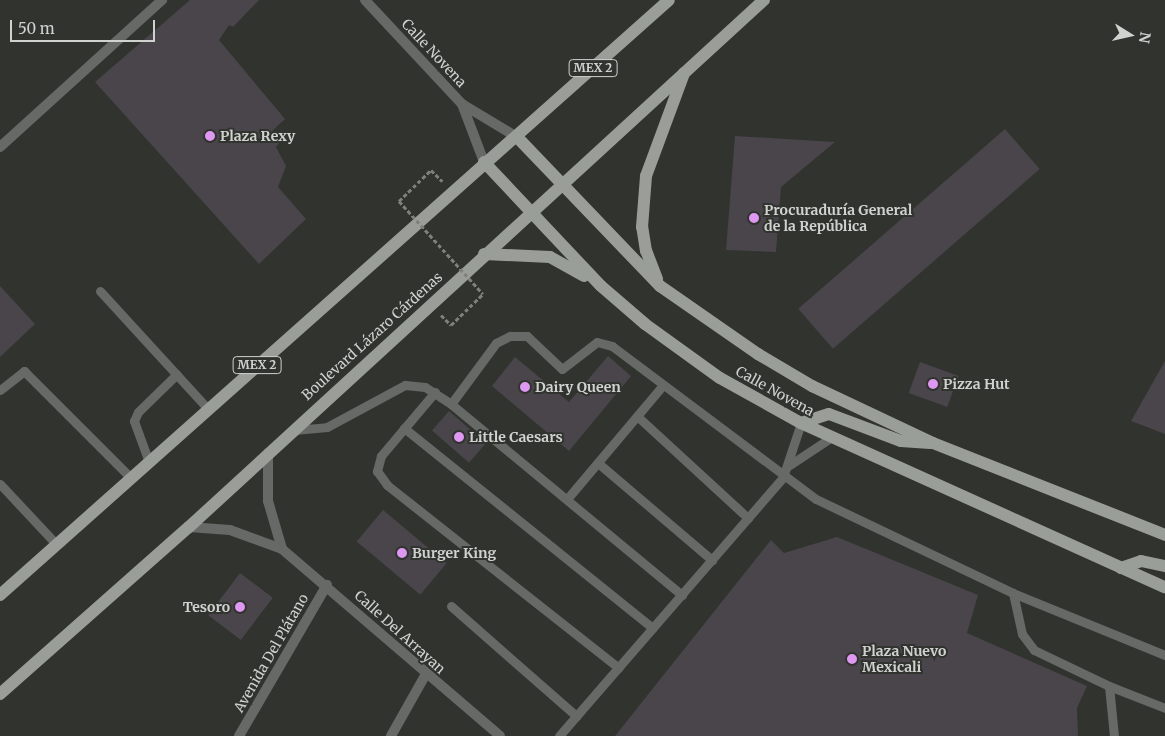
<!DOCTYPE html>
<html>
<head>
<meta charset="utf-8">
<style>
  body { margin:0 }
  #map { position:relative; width:1165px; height:736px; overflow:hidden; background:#30332e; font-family:Merriweather,serif }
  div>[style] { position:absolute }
  .building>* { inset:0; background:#49454a; transform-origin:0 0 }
  .path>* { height:3px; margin-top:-1.5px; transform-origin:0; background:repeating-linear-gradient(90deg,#7d807b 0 4px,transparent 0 6.5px) }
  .service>* { height:9px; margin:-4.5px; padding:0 4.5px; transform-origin:4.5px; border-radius:4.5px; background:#676966 }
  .minor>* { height:10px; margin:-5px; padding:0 5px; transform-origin:5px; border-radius:5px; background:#676966 }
  .tertiary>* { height:10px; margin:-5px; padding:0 5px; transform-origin:5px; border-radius:5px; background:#676966 }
  .primary>* { height:12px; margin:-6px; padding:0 6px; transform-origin:6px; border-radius:6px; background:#9a9e98 }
  .path-bridge>* { height:3px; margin-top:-1.5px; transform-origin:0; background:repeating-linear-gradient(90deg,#7d807b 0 4px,transparent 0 6.5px) }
  .dots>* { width:14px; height:14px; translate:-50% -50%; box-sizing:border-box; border:2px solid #30332e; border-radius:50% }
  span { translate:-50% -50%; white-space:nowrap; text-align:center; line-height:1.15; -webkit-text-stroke:4px #30332e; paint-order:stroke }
  .shield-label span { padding:1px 4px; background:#30332e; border:1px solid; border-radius:4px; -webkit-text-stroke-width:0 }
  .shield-label { font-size:12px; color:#d0d2cf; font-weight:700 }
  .street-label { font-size:14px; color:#d0d2cf }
  .poi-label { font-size:14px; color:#d0d2cf; font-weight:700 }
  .left { translate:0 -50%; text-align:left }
  .right { translate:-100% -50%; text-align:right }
  .north { position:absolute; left:1105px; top:10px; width:50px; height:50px; -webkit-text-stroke:4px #30332e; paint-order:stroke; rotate:100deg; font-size:14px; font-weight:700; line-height:20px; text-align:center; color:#d0d2cf }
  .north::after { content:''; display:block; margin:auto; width:18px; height:22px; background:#d0d2cf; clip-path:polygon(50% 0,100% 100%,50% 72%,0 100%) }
  .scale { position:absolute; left:10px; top:20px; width:145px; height:22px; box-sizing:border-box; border:2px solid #d0d2cf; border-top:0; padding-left:6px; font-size:15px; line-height:18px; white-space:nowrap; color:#d0d2cf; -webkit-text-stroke:4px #30332e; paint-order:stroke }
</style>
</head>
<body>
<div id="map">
  <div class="building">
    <div style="clip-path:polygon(190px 0,259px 0,233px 27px,229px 25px,219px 40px,285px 119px,272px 131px,280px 142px,276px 147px,286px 166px,278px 187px,306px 219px,259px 264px,95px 82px)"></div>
    <div style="left:1005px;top:129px;width:53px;height:274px;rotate:49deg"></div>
    <div style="clip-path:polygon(735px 136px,835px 142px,781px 187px,776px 252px,726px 250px)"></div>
    <div style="clip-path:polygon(0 286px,35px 324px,0 357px)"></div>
    <div style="clip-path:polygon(608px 356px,631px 376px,569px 451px,492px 386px,515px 357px,569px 402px)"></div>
    <div style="clip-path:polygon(1165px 361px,1165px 434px,1131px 421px)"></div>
    <div style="left:920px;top:362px;width:41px;height:33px;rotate:20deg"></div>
    <div style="left:449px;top:411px;width:49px;height:26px;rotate:41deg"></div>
    <div style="left:383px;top:510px;width:83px;height:41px;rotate:40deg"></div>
    <div style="clip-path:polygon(837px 537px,978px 595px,967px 633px,1087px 686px,1077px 708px,1078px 736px,615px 736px,771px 540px,784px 553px)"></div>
    <div style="left:240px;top:573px;width:41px;height:53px;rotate:37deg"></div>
  </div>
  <div class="path">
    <div style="left:399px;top:201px;width:45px;rotate:-44.1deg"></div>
    <div style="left:431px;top:170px;width:16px;rotate:45deg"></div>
    <div style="left:441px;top:315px;width:14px;rotate:45deg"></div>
    <div style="left:451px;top:325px;width:45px;rotate:-44.1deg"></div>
  </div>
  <div class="service">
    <div style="left:100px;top:291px;width:160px;rotate:47.5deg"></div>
    <div style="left:0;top:390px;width:31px;rotate:-38deg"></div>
    <div style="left:24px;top:371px;width:151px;rotate:45deg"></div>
    <div style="left:435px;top:392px;width:84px;rotate:130.2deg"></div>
    <div style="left:381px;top:456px;width:16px;rotate:105deg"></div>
    <div style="left:377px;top:471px;width:17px;rotate:54deg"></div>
    <div style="left:387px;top:485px;width:295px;rotate:38.3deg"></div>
    <div style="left:451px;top:404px;width:76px;rotate:-53.6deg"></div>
    <div style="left:496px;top:343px;width:16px;rotate:-27deg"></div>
    <div style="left:510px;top:336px;width:17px"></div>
    <div style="left:527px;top:336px;width:48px;rotate:43.3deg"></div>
    <div style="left:562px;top:369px;width:44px;rotate:-37.6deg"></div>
    <div style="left:597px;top:342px;width:16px;rotate:15deg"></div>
    <div style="left:612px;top:346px;width:255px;rotate:36.9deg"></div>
    <div style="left:816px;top:499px;width:218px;rotate:25.5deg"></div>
    <div style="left:1013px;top:593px;width:42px;rotate:77.6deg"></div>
    <div style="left:1022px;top:634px;width:20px;rotate:53deg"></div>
    <div style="left:1034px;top:650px;width:83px;rotate:25.6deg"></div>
    <div style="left:1109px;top:686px;width:50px;rotate:84.3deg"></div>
    <div style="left:637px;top:416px;width:151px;rotate:42.6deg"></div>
    <div style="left:404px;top:428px;width:319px;rotate:38.8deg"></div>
    <div style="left:294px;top:430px;width:33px;rotate:-5deg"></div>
    <div style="left:327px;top:427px;width:89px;rotate:-28.3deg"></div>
    <div style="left:405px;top:385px;width:20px;rotate:6deg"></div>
    <div style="left:425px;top:387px;width:31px;rotate:33deg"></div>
    <div style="left:451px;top:404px;width:300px;rotate:39.6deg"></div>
    <div style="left:149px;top:462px;width:44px;rotate:-110.1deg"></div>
    <div style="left:134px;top:421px;width:10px;rotate:-66deg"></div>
    <div style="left:138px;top:412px;width:54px;rotate:-44.3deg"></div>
    <div style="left:598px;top:463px;width:150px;rotate:40.4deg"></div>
    <div style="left:788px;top:466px;width:53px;rotate:-33.4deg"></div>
    <div style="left:0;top:484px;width:83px;rotate:46.9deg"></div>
    <div style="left:567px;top:499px;width:149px;rotate:-49.9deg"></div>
    <div style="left:1013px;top:593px;width:164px;rotate:22.2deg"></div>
    <div style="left:451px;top:606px;width:167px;rotate:41.3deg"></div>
    <div style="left:1109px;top:686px;width:60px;rotate:21.4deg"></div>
    <div style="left:559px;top:736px;width:342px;rotate:-49.1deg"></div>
    <div style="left:783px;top:477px;width:57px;rotate:-71.6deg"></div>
  </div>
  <div class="minor">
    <div style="left:0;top:147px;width:219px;rotate:-42.2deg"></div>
    <div style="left:239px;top:736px;width:175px;rotate:-59.8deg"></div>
    <div style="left:391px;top:736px;width:71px;rotate:-60.6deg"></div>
  </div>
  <div class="tertiary">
    <div style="left:365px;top:0;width:142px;rotate:47deg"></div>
    <div style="left:462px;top:104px;width:64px;rotate:31deg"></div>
    <div style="left:462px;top:104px;width:62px;rotate:69.2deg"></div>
    <div style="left:268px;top:453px;width:48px;rotate:90deg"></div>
    <div style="left:268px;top:501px;width:50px;rotate:73.7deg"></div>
    <div style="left:189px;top:527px;width:41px;rotate:4.2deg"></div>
    <div style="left:230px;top:530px;width:55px;rotate:20.1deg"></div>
    <div style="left:282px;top:549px;width:287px;rotate:40.6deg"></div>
  </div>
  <div class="primary">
    <div style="left:517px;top:137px;width:207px;rotate:46.2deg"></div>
    <div style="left:660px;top:286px;width:119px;rotate:34.8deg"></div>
    <div style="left:758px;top:354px;width:63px;rotate:30.7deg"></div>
    <div style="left:812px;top:386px;width:134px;rotate:25.2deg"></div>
    <div style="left:933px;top:443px;width:250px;rotate:21.6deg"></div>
    <div style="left:484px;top:162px;width:170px;rotate:46.7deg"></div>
    <div style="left:601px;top:286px;width:58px;rotate:40.8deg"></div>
    <div style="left:645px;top:324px;width:92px;rotate:35.8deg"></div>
    <div style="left:720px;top:378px;width:93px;rotate:29.1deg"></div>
    <div style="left:801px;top:423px;width:399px;rotate:24.3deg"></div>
    <div style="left:484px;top:254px;width:66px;rotate:2.6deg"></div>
    <div style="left:550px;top:257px;width:39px;rotate:29deg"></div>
    <div style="left:657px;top:279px;width:30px;rotate:-111deg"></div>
    <div style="left:646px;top:251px;width:24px;rotate:-99deg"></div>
    <div style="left:642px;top:227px;width:51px;rotate:-85.5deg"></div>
    <div style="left:646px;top:176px;width:110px;rotate:-69.7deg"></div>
    <div style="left:801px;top:423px;width:29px;rotate:-18deg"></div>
    <div style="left:829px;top:414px;width:77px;rotate:20.6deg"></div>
    <div style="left:901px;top:441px;width:29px;rotate:4deg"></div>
    <div style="left:1121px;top:568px;width:21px;rotate:-19deg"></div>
    <div style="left:1141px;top:561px;width:25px;rotate:12deg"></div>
    <div style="left:0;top:595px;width:895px;rotate:-41.65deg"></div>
    <div style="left:0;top:694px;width:252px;rotate:-41.5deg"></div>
    <div style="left:189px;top:527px;width:780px;rotate:-42.51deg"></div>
  </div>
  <div class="path-bridge">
    <div style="left:399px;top:201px;width:125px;rotate:47.9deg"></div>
  </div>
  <div class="dots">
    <div style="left:210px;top:136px;background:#de98f2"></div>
    <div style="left:754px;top:218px;background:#de98f2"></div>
    <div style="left:933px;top:384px;background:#de98f2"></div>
    <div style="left:525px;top:387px;background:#de98f2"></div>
    <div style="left:459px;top:437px;background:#de98f2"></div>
    <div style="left:402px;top:553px;background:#de98f2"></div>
    <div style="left:240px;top:607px;background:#de98f2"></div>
    <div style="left:852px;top:659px;background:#de98f2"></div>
  </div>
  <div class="shield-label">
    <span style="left:593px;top:68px">MEX 2</span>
    <span style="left:257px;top:365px">MEX 2</span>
  </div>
  <div class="street-label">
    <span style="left:434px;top:53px;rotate:47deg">Calle Novena</span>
    <span style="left:372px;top:336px;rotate:-42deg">Boulevard Lázaro Cárdenas</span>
    <span style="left:775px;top:391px;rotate:29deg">Calle Novena</span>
    <span style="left:400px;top:632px;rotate:42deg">Calle Del Arrayan</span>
    <span style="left:271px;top:653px;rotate:-60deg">Avenida Del Plátano</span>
  </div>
  <div class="poi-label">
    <span class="left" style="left:220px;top:136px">Plaza Rexy</span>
    <span class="left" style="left:764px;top:218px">Procuraduría General<br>de la República</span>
    <span class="left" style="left:943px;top:384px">Pizza Hut</span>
    <span class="left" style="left:535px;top:387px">Dairy Queen</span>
    <span class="left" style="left:469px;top:437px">Little Caesars</span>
    <span class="left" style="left:412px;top:553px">Burger King</span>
    <span class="right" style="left:230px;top:607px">Tesoro</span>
    <span class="left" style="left:862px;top:659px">Plaza Nuevo<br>Mexicali</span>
  </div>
  <div class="north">N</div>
  <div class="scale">50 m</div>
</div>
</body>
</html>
